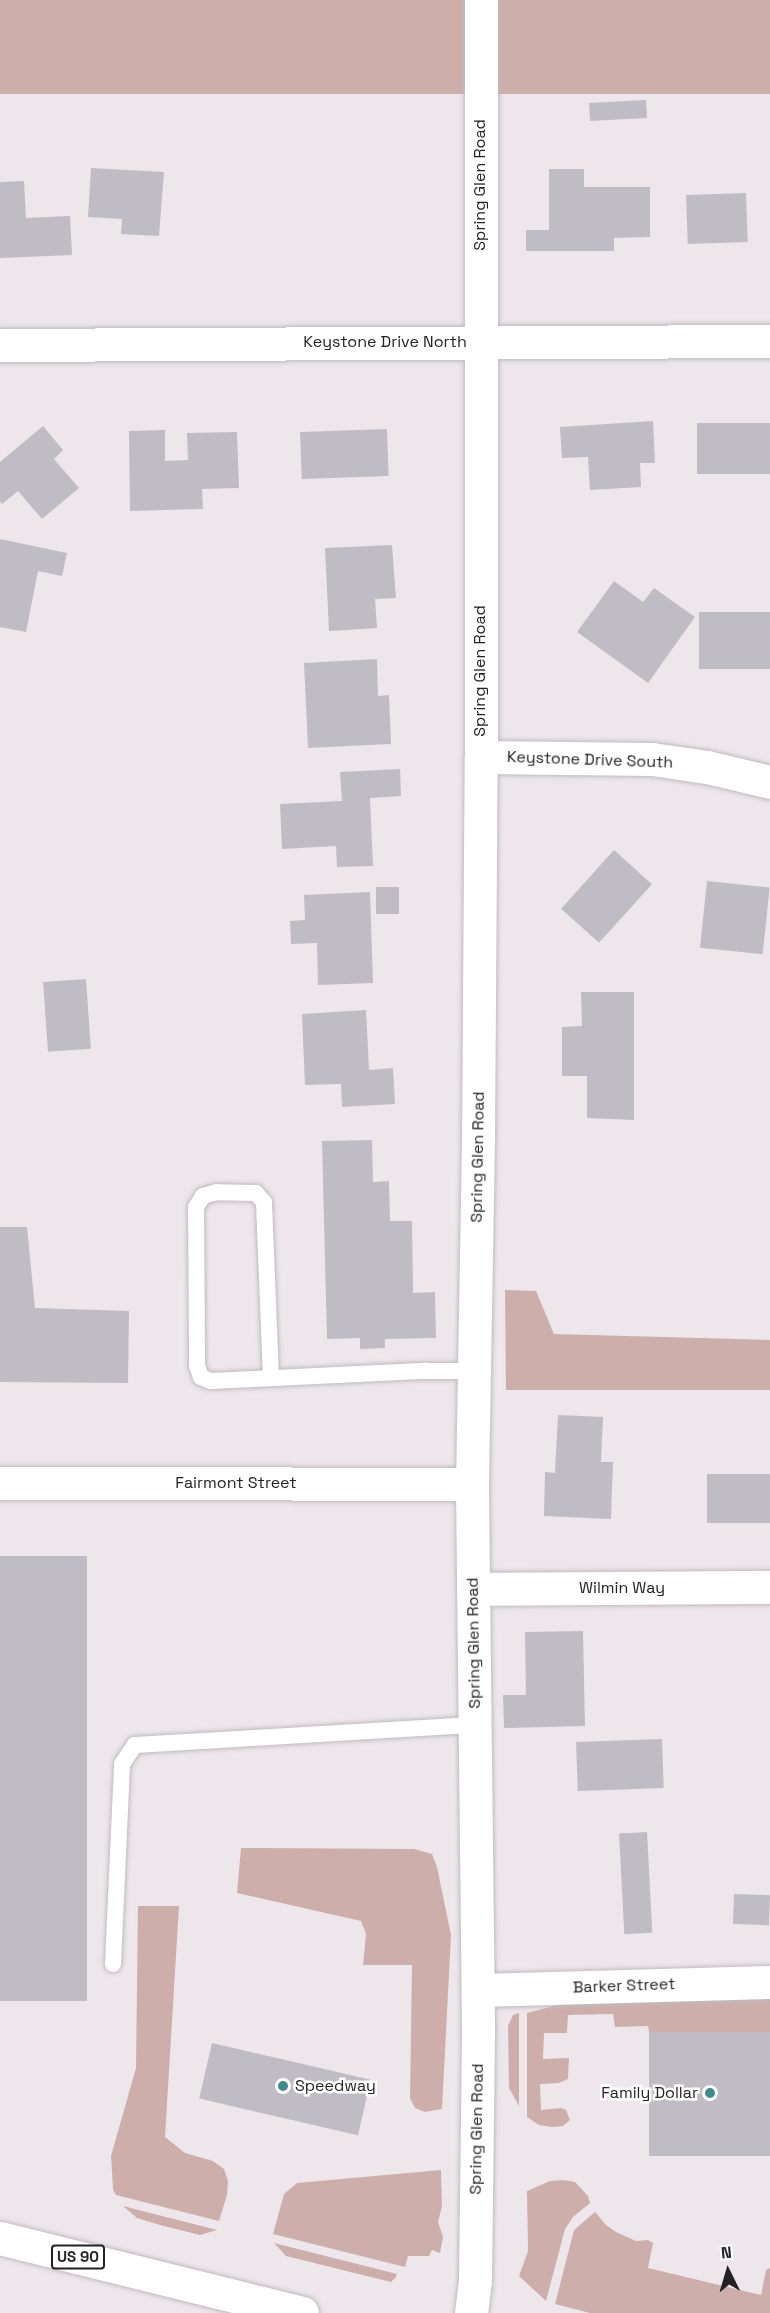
<!DOCTYPE html>
<html>
<head>
<meta charset="utf-8">
<style>
  body { margin:0 }
  #map { position:relative; width:770px; height:2313px; overflow:hidden; background:#ede7ec; font-family:"Space Grotesk",sans-serif }
  div>[style] { position:absolute }
  .green>* { inset:0; background:#ceaeab; transform-origin:0 0 }
  .building>* { inset:0; background:#bfbcc3; transform-origin:0 0 }
  .roads { filter:drop-shadow(0 0 2px #c1bbc0) drop-shadow(0 0 2px #c1bbc0) }
  .service>* { height:16px; margin:-8px; padding:0 8px; transform-origin:8px; border-radius:8px; background:#fff }
  .minor>* { height:33px; margin:-16.5px; padding:0 16.5px; transform-origin:16.5px; border-radius:16.5px; background:#fff }
  .trunk>* { height:33px; margin:-16.5px; padding:0 16.5px; transform-origin:16.5px; border-radius:16.5px; background:#fff }
  .dots>* { width:16px; height:16px; translate:-50% -50%; box-sizing:border-box; border:3px solid #fff; border-radius:50% }
  span { translate:-50% -50%; white-space:nowrap; text-align:center; line-height:1.15; -webkit-text-stroke:5px #fff; paint-order:stroke }
  .shield-label span { padding:2px 4px; background:#fff; border:2px solid; border-radius:4px; -webkit-text-stroke-width:0 }
  .shield-label { font-size:15px; color:#232123; font-weight:700 }
  .street-label { font-size:16px; color:#232123 }
  .poi-label { font-size:16px; color:#232123 }
  .left { translate:0 -50%; text-align:left }
  .right { translate:-100% -50%; text-align:right }
  .north { position:absolute; left:698px; top:2241px; width:60px; height:60px; -webkit-text-stroke:4px #fff; paint-order:stroke; rotate:355deg; font-size:16px; font-weight:700; line-height:24px; text-align:center; color:#232123 }
  .north::after { content:''; display:block; margin:auto; width:21px; height:27px; background:#232123; clip-path:polygon(50% 0,100% 100%,50% 72%,0 100%) }
</style>
</head>
<body>
<div id="map">
  <div class="green">
    <div style="left:0;top:0;width:770px;height:94px"></div>
    <div style="clip-path:polygon(505px 1290px,536px 1291px,554px 1334px,770px 1340px,770px 1390px,506px 1390px)"></div>
    <div style="clip-path:polygon(241px 1848px,414px 1849px,432px 1854px,437px 1867px,451px 1935px,442px 2109px,425px 2112px,415px 2108px,410px 2098px,412px 1965px,363px 1965px,366px 1934px,361px 1921px,237px 1893px)"></div>
    <div style="clip-path:polygon(138px 1906px,179px 1906px,165px 2137px,185px 2153px,213px 2161px,224px 2169px,228px 2181px,227px 2195px,219px 2221px,116px 2195px,113px 2189px,111px 2156px,136px 2068px)"></div>
    <div style="clip-path:polygon(770px 1989px,770px 2032px,649px 2032px,648px 2026px,615px 2027px,613px 2014px,568px 2015px,567px 2033px,544px 2033px,543px 2059px,569px 2058px,568px 2079px,559px 2083px,540px 2084px,541px 2110px,561px 2108px,566px 2110px,570px 2120px,563px 2126px,552px 2127px,539px 2125px,527px 2117px,527px 2013px,580px 1999px)"></div>
    <div style="clip-path:polygon(519px 2013px,519px 2106px,509px 2088px,508px 2026px,513px 2015px)"></div>
    <div style="clip-path:polygon(441px 2170px,442px 2206px,438px 2222px,443px 2237px,440px 2253px,432px 2250px,429px 2256px,408px 2256px,405px 2267px,273px 2234px,284px 2194px,297px 2183px)"></div>
    <div style="clip-path:polygon(563px 2180px,575px 2182px,588px 2196px,590px 2203px,573px 2217px,565px 2229px,546px 2301px,519px 2276px,528px 2251px,527px 2191px,550px 2181px)"></div>
    <div style="clip-path:polygon(123px 2206px,217px 2230px,200px 2235px,160px 2225px,137px 2218px)"></div>
    <div style="clip-path:polygon(595px 2212px,606px 2225px,616px 2232px,636px 2241px,648px 2240px,653px 2243px,648px 2268px,761px 2295px,766px 2270px,770px 2268px,770px 2313px,590px 2313px,555px 2304px,574px 2230px)"></div>
    <div style="clip-path:polygon(274px 2243px,397px 2274px,396px 2277px,391px 2282px,286px 2256px)"></div>
  </div>
  <div class="building">
    <div style="left:646px;top:100px;width:18px;height:57px;rotate:87deg"></div>
    <div style="clip-path:polygon(91px 168px,164px 172px,159px 236px,121px 234px,122px 219px,88px 217px)"></div>
    <div style="clip-path:polygon(549px 169px,584px 169px,584px 187px,650px 187px,650px 237px,614px 238px,614px 251px,526px 251px,526px 230px,549px 230px)"></div>
    <div style="clip-path:polygon(24px 181px,26px 218px,70px 216px,72px 255px,0 258px,0 182px)"></div>
    <div style="left:746px;top:193px;width:49px;height:60px;rotate:88deg"></div>
    <div style="clip-path:polygon(653px 421px,655px 463px,640px 463px,641px 487px,590px 490px,588px 457px,562px 458px,560px 427px)"></div>
    <div style="left:770px;top:423px;width:51px;height:73px;rotate:90deg"></div>
    <div style="clip-path:polygon(43px 426px,63px 450px,54px 459px,79px 488px,42px 519px,18px 491px,2px 504px,0 501px,0 462px)"></div>
    <div style="left:387px;top:429px;width:47px;height:87px;rotate:88deg"></div>
    <div style="clip-path:polygon(165px 430px,165px 461px,188px 460px,187px 433px,237px 432px,239px 488px,202px 489px,203px 509px,130px 511px,129px 431px)"></div>
    <div style="clip-path:polygon(0 539px,67px 553px,62px 576px,38px 571px,26px 632px,0 627px)"></div>
    <div style="clip-path:polygon(392px 545px,396px 598px,375px 599px,377px 628px,329px 631px,325px 548px)"></div>
    <div style="clip-path:polygon(614px 581px,643px 602px,654px 588px,695px 617px,648px 683px,577px 632px)"></div>
    <div style="left:770px;top:612px;width:57px;height:71px;rotate:90deg"></div>
    <div style="clip-path:polygon(377px 659px,378px 696px,389px 695px,391px 744px,308px 748px,304px 663px)"></div>
    <div style="clip-path:polygon(400px 769px,401px 796px,370px 798px,373px 866px,337px 867px,336px 846px,282px 849px,280px 804px,342px 801px,340px 772px)"></div>
    <div style="left:614px;top:850px;width:51px;height:79px;rotate:42deg"></div>
    <div style="left:707px;top:881px;width:63px;height:67px;rotate:6deg"></div>
    <div style="left:376px;top:887px;width:23px;height:27px"></div>
    <div style="clip-path:polygon(370px 892px,373px 983px,318px 985px,317px 943px,291px 944px,290px 921px,305px 920px,304px 895px)"></div>
    <div style="left:86px;top:979px;width:70px;height:43px;rotate:86deg"></div>
    <div style="clip-path:polygon(581px 992px,634px 992px,634px 1120px,587px 1118px,587px 1076px,562px 1076px,562px 1027px,582px 1026px)"></div>
    <div style="clip-path:polygon(366px 1010px,369px 1070px,393px 1068px,395px 1104px,342px 1107px,341px 1084px,305px 1085px,302px 1014px)"></div>
    <div style="clip-path:polygon(372px 1140px,373px 1182px,389px 1181px,390px 1221px,412px 1221px,413px 1293px,435px 1292px,436px 1338px,385px 1339px,385px 1348px,360px 1349px,360px 1338px,327px 1339px,322px 1141px)"></div>
    <div style="clip-path:polygon(0 1227px,27px 1227px,35px 1308px,129px 1311px,128px 1383px,0 1382px)"></div>
    <div style="clip-path:polygon(558px 1415px,603px 1417px,601px 1462px,613px 1462px,611px 1519px,544px 1516px,545px 1472px,555px 1473px)"></div>
    <div style="left:770px;top:1474px;width:49px;height:63px;rotate:90deg"></div>
    <div style="left:0;top:1556px;width:87px;height:445px"></div>
    <div style="clip-path:polygon(583px 1631px,585px 1726px,504px 1728px,503px 1695px,526px 1695px,525px 1632px)"></div>
    <div style="left:662px;top:1739px;width:49px;height:86px;rotate:88deg"></div>
    <div style="left:647px;top:1832px;width:101px;height:28px;rotate:87deg"></div>
    <div style="left:734px;top:1894px;width:36px;height:30px;rotate:2deg"></div>
    <div style="left:649px;top:2032px;width:121px;height:124px"></div>
    <div style="left:212px;top:2043px;width:163px;height:57px;rotate:13deg"></div>
  </div>
  <div class="roads">
    <div class="service">
      <div style="left:271px;top:1378px;width:176px;rotate:-92.3deg"></div>
      <div style="left:264px;top:1202px;width:12px;rotate:-132deg"></div>
      <div style="left:256px;top:1193px;width:39px;rotate:-179deg"></div>
      <div style="left:217px;top:1192px;width:15px;rotate:164deg"></div>
      <div style="left:203px;top:1196px;width:13px;rotate:122deg"></div>
      <div style="left:196px;top:1207px;width:159px;rotate:89.6deg"></div>
      <div style="left:197px;top:1366px;width:12px;rotate:70deg"></div>
      <div style="left:201px;top:1377px;width:11px;rotate:22deg"></div>
      <div style="left:211px;top:1381px;width:216px;rotate:-2.7deg"></div>
      <div style="left:427px;top:1371px;width:48px"></div>
      <div style="left:113px;top:1964px;width:200px;rotate:-87.4deg"></div>
      <div style="left:122px;top:1764px;width:23px;rotate:-56deg"></div>
      <div style="left:135px;top:1745px;width:340px;rotate:-3.4deg"></div>
    </div>
    <div class="minor">
      <div style="left:0;top:345px;width:770px;rotate:-0.3deg"></div>
      <div style="left:481px;top:757px;width:171px;rotate:0.7deg"></div>
      <div style="left:652px;top:759px;width:56px;rotate:8.3deg"></div>
      <div style="left:707px;top:767px;width:65px;rotate:13.4deg"></div>
      <div style="left:0;top:1483px;width:472px;rotate:0.1deg"></div>
      <div style="left:473px;top:1589px;width:297px;rotate:-0.4deg"></div>
      <div style="left:478px;top:1990px;width:292px;rotate:-1.6deg"></div>
      <div style="left:471px;top:2313px;width:33px;rotate:-83deg"></div>
      <div style="left:475px;top:2280px;width:255px;rotate:-89.3deg"></div>
      <div style="left:478px;top:2025px;width:541px;rotate:-90.64deg"></div>
      <div style="left:472px;top:1484px;width:341px;rotate:-89deg"></div>
      <div style="left:478px;top:1143px;width:386px;rotate:-89.6deg"></div>
      <div style="left:481px;top:757px;width:757px;rotate:-90deg"></div>
    </div>
    <div class="trunk">
      <div style="left:0;top:2238px;width:311px;rotate:13.9deg"></div>
    </div>
  </div>
  <div class="dots">
    <div style="left:283px;top:2086px;background:#41898c"></div>
    <div style="left:710px;top:2093px;background:#41898c"></div>
  </div>
  <div class="shield-label">
    <span style="left:78px;top:2257px">US 90</span>
  </div>
  <div class="street-label">
    <span style="left:480px;top:185px;rotate:-90deg">Spring Glen Road</span>
    <span style="left:385px;top:342px">Keystone Drive North</span>
    <span style="left:480px;top:671px;rotate:-90deg">Spring Glen Road</span>
    <span style="left:590px;top:760px;rotate:2deg">Keystone Drive South</span>
    <span style="left:478px;top:1157px;rotate:-89deg">Spring Glen Road</span>
    <span style="left:236px;top:1483px">Fairmont Street</span>
    <span style="left:622px;top:1588px">Wilmin Way</span>
    <span style="left:474px;top:1643px;rotate:-91deg">Spring Glen Road</span>
    <span style="left:624px;top:1986px;rotate:-2deg">Barker Street</span>
    <span style="left:477px;top:2129px;rotate:-89deg">Spring Glen Road</span>
  </div>
  <div class="poi-label">
    <span class="left" style="left:295px;top:2086px">Speedway</span>
    <span class="right" style="left:698px;top:2093px">Family Dollar</span>
  </div>
  <div class="north">N</div>
</div>
</body>
</html>
